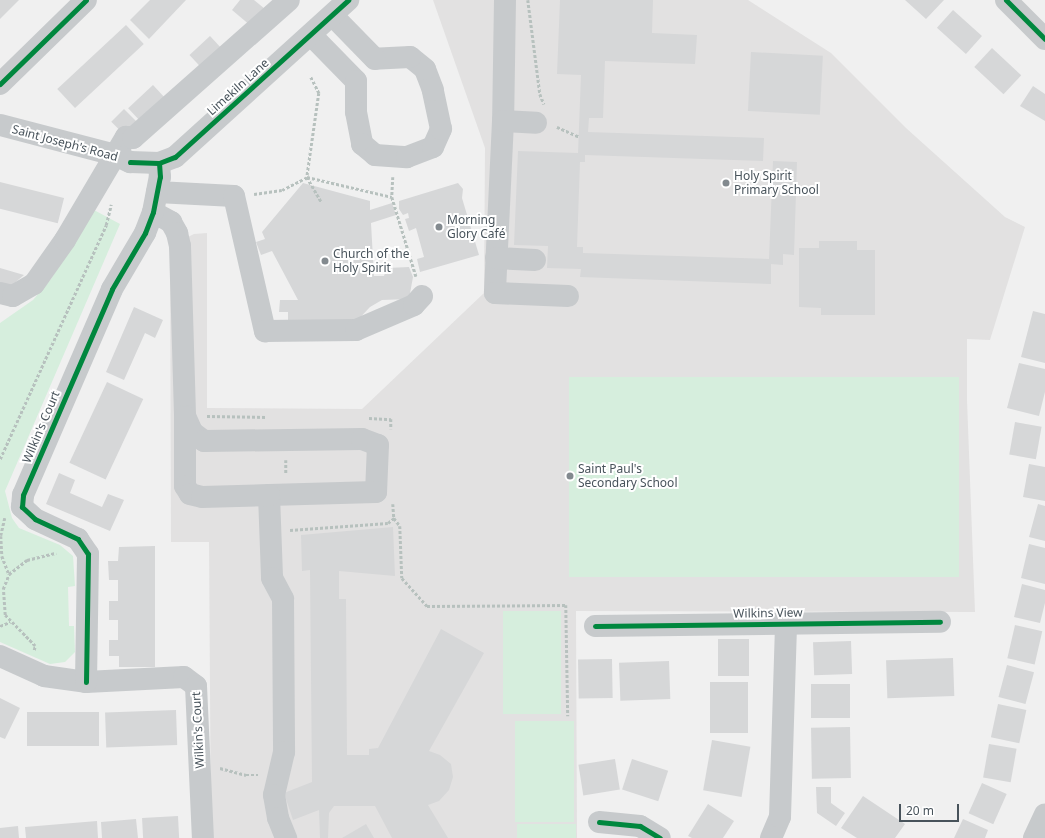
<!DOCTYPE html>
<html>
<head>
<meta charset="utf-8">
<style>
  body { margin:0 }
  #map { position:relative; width:1045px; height:838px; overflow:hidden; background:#f0f0f0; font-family:"Noto Sans",sans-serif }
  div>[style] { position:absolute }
  .education>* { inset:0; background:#e2e1e1 }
  .green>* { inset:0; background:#d6eedd; transform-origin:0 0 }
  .building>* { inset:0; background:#d6d7d8; transform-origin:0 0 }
  .path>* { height:2.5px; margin-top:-1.25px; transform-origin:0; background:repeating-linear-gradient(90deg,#b7c1be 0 3px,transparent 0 5px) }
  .minor>* { height:22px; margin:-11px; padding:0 11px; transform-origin:11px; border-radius:11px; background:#c7cacc }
  .cycleway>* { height:5px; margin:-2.5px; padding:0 2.5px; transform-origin:2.5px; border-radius:2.5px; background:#00873e }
  .dots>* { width:11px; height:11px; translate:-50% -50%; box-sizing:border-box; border:2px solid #fff; border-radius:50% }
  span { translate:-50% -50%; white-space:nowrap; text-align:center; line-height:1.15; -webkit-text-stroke:4px #fff; paint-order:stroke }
  .street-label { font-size:12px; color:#48535b }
  .poi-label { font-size:12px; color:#48535b }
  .left { translate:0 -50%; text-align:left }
  .scale { position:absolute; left:899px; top:804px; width:60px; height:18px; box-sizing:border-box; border:2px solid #48535b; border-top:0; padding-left:5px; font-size:12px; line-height:14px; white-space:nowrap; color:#48535b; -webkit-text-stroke:3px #fff; paint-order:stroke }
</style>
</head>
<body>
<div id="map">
  <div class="education">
    <div style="clip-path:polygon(433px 0,748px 0,831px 53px,906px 128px,1005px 217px,1025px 227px,990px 340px,967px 339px,967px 400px,975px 612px,576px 611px,577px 838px,211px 838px,209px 542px,171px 542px,170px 246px,194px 234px,207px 233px,207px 408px,362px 409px,484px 293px,485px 148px)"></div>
  </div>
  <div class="green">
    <div style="clip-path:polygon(94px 210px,120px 224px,5px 491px,12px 518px,19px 528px,60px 545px,73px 556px,75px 586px,68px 587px,69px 626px,74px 626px,75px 652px,65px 662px,50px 664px,0 642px,0 323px,33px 300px,51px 279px)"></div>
    <div style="left:959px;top:377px;width:200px;height:390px;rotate:90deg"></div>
    <div style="left:503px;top:611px;width:58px;height:103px"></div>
    <div style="left:515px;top:721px;width:59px;height:101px"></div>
    <div style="left:576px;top:824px;width:14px;height:59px;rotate:90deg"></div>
  </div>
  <div class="building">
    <div style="clip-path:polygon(0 0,19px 0,0 19px)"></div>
    <div style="clip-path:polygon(150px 0,186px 0,149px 39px,130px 20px)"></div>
    <div style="clip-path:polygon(240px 0,254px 0,265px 9px,251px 26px,232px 10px)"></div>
    <div style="clip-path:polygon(560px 0,653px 0,652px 33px,697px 35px,695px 64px,605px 61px,603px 118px,589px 118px,588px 132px,764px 138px,763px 161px,585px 155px,585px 162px,580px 162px,577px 247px,583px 247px,583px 253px,769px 259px,773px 161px,797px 162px,794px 255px,783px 254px,783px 265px,771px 264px,771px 284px,580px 277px,581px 269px,547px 268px,548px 246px,514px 245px,518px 151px,578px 153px,581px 75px,557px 74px)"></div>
    <div style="clip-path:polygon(905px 0,944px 0,926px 19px)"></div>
    <div style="left:953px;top:10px;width:39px;height:24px;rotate:42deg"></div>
    <div style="left:126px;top:25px;width:26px;height:94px;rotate:47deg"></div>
    <div style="left:210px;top:36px;width:18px;height:28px;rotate:47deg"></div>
    <div style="left:992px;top:48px;width:40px;height:26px;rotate:43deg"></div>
    <div style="left:751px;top:52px;width:72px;height:59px;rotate:3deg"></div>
    <div style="left:153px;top:85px;width:18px;height:34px;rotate:47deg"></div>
    <div style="clip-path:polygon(1033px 86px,1045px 94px,1045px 121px,1020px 106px)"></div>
    <div style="left:124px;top:109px;width:18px;height:18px;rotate:45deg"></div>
    <div style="left:0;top:182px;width:66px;height:26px;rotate:14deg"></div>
    <div style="clip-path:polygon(303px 183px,370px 201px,370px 210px,392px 203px,396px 215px,371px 223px,374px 276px,384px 276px,387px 268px,409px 267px,413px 277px,409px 299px,382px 300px,370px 307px,355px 323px,288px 324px,288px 312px,279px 312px,280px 300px,298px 300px,272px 251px,261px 255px,256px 242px,265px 239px,262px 232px)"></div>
    <div style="clip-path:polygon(458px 183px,463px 189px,462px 198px,479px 255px,420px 272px,417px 259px,424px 257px,416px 228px,409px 231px,405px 219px,409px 218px,408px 213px,403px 215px,399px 209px,399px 201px)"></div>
    <div style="clip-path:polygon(819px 241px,857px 241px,857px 250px,875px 250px,875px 315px,821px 315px,821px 308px,799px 307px,799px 248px,819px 248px)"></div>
    <div style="clip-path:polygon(0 268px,24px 275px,11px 286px,0 284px)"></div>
    <div style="clip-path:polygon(134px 307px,163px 320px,155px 338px,145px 333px,124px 380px,106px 372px)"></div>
    <div style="clip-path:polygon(1033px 311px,1045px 314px,1045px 363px,1021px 357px)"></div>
    <div style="clip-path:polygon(1019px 363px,1045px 369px,1045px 392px,1039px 416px,1007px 408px)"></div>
    <div style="left:107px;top:382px;width:40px;height:89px;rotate:25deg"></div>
    <div style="left:1015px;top:422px;width:27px;height:33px;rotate:10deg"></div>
    <div style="clip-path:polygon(1029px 464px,1045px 467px,1045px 501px,1023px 497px)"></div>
    <div style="clip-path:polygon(59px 473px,75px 480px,70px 493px,102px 507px,108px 494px,124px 500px,110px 531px,46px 504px)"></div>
    <div style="clip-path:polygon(1038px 504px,1045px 506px,1045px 541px,1029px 537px)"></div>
    <div style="clip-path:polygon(393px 527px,395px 576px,339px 571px,339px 599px,346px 599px,347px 755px,369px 755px,369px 749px,378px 748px,441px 629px,484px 653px,429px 751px,440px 755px,451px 764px,453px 777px,449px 790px,439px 801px,428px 805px,448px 838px,392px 838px,375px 806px,334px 806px,329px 813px,328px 838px,320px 838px,319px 810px,293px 820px,284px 793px,312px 782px,310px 570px,302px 571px,301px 535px)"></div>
    <div style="clip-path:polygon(1029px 544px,1045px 548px,1045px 584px,1021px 578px)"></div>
    <div style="clip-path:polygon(155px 546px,155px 667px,119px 667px,119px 656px,109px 656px,109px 640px,118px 640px,118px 620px,109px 620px,109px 601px,118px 601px,118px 580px,109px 580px,108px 561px,118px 561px,119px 547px)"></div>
    <div style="clip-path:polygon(1022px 584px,1045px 590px,1045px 603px,1040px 623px,1014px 617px)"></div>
    <div style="left:1015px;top:625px;width:28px;height:34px;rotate:13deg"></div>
    <div style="left:718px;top:639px;width:31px;height:37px"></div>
    <div style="left:851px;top:641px;width:33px;height:38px;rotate:88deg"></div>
    <div style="left:953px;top:658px;width:38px;height:67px;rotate:88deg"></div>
    <div style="left:612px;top:659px;width:39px;height:34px;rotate:89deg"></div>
    <div style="left:669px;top:661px;width:38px;height:50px;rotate:88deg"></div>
    <div style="left:1007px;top:665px;width:28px;height:33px;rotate:15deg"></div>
    <div style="left:710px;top:682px;width:38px;height:51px"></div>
    <div style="left:850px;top:684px;width:34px;height:39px;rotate:90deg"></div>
    <div style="clip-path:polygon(0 698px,20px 708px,5px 739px,0 737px)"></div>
    <div style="left:998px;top:704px;width:29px;height:34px;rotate:12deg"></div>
    <div style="left:176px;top:710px;width:35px;height:71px;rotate:88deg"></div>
    <div style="left:27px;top:712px;width:72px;height:34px"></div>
    <div style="left:850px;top:727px;width:51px;height:39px;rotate:89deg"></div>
    <div style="left:712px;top:740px;width:39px;height:51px;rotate:10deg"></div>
    <div style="left:989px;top:744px;width:28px;height:34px;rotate:10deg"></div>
    <div style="left:615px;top:759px;width:31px;height:37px;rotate:81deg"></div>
    <div style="left:632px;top:759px;width:38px;height:32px;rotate:18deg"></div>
    <div style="left:982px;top:783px;width:27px;height:33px;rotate:24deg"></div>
    <div style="clip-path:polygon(816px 787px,831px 787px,831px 803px,845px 813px,836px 826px,817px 813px)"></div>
    <div style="clip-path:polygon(863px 796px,905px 824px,895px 838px,857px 838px,841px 828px)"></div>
    <div style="clip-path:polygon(708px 804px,734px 821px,723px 838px,692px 838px,688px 836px)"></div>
    <div style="left:178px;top:816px;width:22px;height:36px;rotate:87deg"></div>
    <div style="clip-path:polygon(136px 819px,138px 838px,102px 838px,101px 822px)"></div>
    <div style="clip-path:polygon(963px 819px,988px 830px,985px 838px,954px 838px)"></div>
    <div style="clip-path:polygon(97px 821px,98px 838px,26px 838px,25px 827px)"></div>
    <div style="clip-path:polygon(366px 824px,374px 838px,342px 838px)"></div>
    <div style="clip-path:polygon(18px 826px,19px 838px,0 838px,0 828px)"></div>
  </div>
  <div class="path">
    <div style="left:528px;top:0;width:95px;rotate:82.7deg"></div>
    <div style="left:540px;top:94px;width:11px;rotate:68deg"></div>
    <div style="left:311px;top:77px;width:18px;rotate:63deg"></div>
    <div style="left:319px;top:93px;width:85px;rotate:98.1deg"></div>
    <div style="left:307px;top:177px;width:30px;rotate:60deg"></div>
    <div style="left:557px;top:127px;width:24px;rotate:24deg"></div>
    <div style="left:393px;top:177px;width:20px;rotate:93deg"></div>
    <div style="left:392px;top:197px;width:83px;rotate:73.1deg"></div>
    <div style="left:254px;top:194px;width:28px;rotate:-8deg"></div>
    <div style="left:282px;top:190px;width:28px;rotate:-27deg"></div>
    <div style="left:307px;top:177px;width:87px;rotate:13.2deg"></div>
    <div style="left:207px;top:416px;width:59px;rotate:1deg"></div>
    <div style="left:369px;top:418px;width:22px;rotate:3deg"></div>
    <div style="left:391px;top:419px;width:10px;rotate:90deg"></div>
    <div style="left:0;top:459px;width:257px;rotate:-65.6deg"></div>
    <div style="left:106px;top:225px;width:21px;rotate:-76deg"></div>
    <div style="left:286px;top:460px;width:13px;rotate:90deg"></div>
    <div style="left:393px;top:504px;width:14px;rotate:86deg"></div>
    <div style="left:394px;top:518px;width:10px;rotate:53deg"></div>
    <div style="left:400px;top:526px;width:52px;rotate:87.8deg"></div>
    <div style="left:402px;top:578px;width:38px;rotate:48deg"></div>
    <div style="left:427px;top:606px;width:139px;rotate:-0.4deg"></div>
    <div style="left:566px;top:605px;width:111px;rotate:89deg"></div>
    <div style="left:5px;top:518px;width:18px;rotate:103deg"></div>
    <div style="left:1px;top:536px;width:20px;rotate:87deg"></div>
    <div style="left:2px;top:556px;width:19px;rotate:69deg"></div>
    <div style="left:290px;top:530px;width:98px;rotate:-4.1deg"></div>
    <div style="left:388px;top:523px;width:8px;rotate:-40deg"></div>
    <div style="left:0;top:626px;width:11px;rotate:-22deg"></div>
    <div style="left:34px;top:650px;width:4px;rotate:-76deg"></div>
    <div style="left:35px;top:646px;width:43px;rotate:-134.1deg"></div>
    <div style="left:5px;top:615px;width:26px;rotate:-94deg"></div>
    <div style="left:3px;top:589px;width:16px;rotate:-68deg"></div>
    <div style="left:9px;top:574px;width:23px;rotate:-38deg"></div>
    <div style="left:27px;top:560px;width:30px;rotate:-14deg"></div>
    <div style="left:220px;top:768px;width:27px;rotate:15deg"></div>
    <div style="left:246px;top:775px;width:12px"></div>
  </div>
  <div class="minor">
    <div style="left:505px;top:0;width:121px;rotate:90.9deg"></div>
    <div style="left:503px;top:121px;width:172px;rotate:92.7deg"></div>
    <div style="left:495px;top:293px;width:73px;rotate:2.4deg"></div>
    <div style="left:1006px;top:0;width:55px;rotate:45deg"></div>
    <div style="left:311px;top:35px;width:64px;rotate:45.6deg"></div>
    <div style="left:356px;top:81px;width:31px;rotate:90deg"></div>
    <div style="left:356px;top:112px;width:33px;rotate:79deg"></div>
    <div style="left:362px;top:144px;width:17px;rotate:40deg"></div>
    <div style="left:375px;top:155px;width:32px;rotate:4deg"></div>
    <div style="left:407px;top:157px;width:28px;rotate:-21deg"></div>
    <div style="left:433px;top:147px;width:20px;rotate:-66deg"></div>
    <div style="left:441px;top:129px;width:40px;rotate:-102deg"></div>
    <div style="left:433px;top:90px;width:22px;rotate:-111deg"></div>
    <div style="left:425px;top:69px;width:19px;rotate:-141deg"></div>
    <div style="left:410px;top:57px;width:35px;rotate:177deg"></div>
    <div style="left:375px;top:59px;width:60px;rotate:-134.3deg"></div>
    <div style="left:0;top:84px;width:120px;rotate:-44.3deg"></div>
    <div style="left:503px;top:121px;width:33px;rotate:3deg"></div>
    <div style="left:0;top:125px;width:119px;rotate:14.6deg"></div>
    <div style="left:115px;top:155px;width:17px;rotate:25deg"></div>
    <div style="left:130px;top:162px;width:29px;rotate:2deg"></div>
    <div style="left:159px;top:163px;width:17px;rotate:-21deg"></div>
    <div style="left:175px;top:157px;width:234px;rotate:-42.2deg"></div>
    <div style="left:157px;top:192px;width:77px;rotate:3deg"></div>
    <div style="left:234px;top:196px;width:139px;rotate:77.1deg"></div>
    <div style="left:265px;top:331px;width:91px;rotate:-0.6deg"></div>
    <div style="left:356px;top:330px;width:63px;rotate:-23.3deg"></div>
    <div style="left:414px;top:305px;width:12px;rotate:-48deg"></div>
    <div style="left:153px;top:212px;width:21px;rotate:29deg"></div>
    <div style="left:171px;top:222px;width:13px;rotate:61deg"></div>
    <div style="left:177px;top:233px;width:13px;rotate:77deg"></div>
    <div style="left:180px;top:246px;width:170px;rotate:88.3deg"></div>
    <div style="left:185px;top:416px;width:17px;rotate:66deg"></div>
    <div style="left:192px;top:432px;width:15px;rotate:37deg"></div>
    <div style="left:204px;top:441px;width:158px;rotate:-0.7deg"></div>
    <div style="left:362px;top:439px;width:17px;rotate:21deg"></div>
    <div style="left:378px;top:445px;width:47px;rotate:92.4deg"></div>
    <div style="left:376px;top:492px;width:107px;rotate:178.4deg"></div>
    <div style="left:269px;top:495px;width:83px;rotate:87.9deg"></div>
    <div style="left:272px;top:578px;width:24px;rotate:62deg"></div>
    <div style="left:283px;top:599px;width:153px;rotate:89.6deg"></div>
    <div style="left:284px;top:752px;width:44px;rotate:103.1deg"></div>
    <div style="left:274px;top:795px;width:23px;rotate:80deg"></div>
    <div style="left:278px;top:818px;width:22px;rotate:68deg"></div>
    <div style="left:496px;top:258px;width:39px;rotate:3deg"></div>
    <div style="left:0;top:293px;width:13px;rotate:13deg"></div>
    <div style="left:13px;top:296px;width:24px;rotate:-30deg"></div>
    <div style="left:34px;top:284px;width:54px;rotate:-54.8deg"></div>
    <div style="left:65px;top:240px;width:120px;rotate:-59.4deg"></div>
    <div style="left:126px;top:137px;width:7px;rotate:8deg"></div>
    <div style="left:133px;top:138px;width:208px;rotate:-41.5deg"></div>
    <div style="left:185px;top:417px;width:69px;rotate:90deg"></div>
    <div style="left:185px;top:486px;width:9px;rotate:58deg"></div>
    <div style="left:190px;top:494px;width:12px;rotate:14deg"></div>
    <div style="left:202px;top:497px;width:67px;rotate:-1.7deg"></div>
    <div style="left:595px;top:626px;width:345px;rotate:-0.7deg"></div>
    <div style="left:0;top:656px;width:48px;rotate:24.4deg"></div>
    <div style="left:44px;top:676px;width:42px;rotate:8.1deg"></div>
    <div style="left:86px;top:682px;width:98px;rotate:-2.9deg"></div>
    <div style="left:184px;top:677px;width:15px;rotate:37deg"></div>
    <div style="left:196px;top:686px;width:152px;rotate:87.4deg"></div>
    <div style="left:86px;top:682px;width:128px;rotate:-89.1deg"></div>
    <div style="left:88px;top:554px;width:18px;rotate:-124deg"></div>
    <div style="left:78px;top:539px;width:47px;rotate:-155.1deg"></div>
    <div style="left:35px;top:519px;width:18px;rotate:-137deg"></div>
    <div style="left:22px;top:507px;width:12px;rotate:-85deg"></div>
    <div style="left:23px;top:495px;width:224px;rotate:-66.6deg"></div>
    <div style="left:112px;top:289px;width:65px;rotate:-59.5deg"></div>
    <div style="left:145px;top:233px;width:22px;rotate:-69deg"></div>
    <div style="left:153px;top:212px;width:36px;rotate:-79deg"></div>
    <div style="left:160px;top:177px;width:14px;rotate:-94deg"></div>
    <div style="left:599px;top:822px;width:41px;rotate:5.6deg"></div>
    <div style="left:640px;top:826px;width:23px;rotate:31deg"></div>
    <div style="left:771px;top:838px;width:23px;rotate:-67deg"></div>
    <div style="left:780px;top:817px;width:194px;rotate:-88.2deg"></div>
    <div style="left:1034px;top:838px;width:26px;rotate:-65deg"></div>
  </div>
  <div class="cycleway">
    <div style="left:1006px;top:0;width:55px;rotate:45deg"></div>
    <div style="left:0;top:84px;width:120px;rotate:-44.3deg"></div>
    <div style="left:130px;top:162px;width:29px;rotate:2deg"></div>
    <div style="left:159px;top:163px;width:17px;rotate:-21deg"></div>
    <div style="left:175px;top:157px;width:234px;rotate:-42.2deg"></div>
    <div style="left:595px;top:626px;width:345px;rotate:-0.7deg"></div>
    <div style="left:86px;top:682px;width:128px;rotate:-89.1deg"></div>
    <div style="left:88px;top:554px;width:18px;rotate:-124deg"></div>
    <div style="left:78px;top:539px;width:47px;rotate:-155.1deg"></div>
    <div style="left:35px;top:519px;width:18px;rotate:-137deg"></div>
    <div style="left:22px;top:507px;width:12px;rotate:-85deg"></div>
    <div style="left:23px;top:495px;width:224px;rotate:-66.6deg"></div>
    <div style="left:112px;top:289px;width:65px;rotate:-59.5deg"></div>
    <div style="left:145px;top:233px;width:22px;rotate:-69deg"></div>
    <div style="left:153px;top:212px;width:36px;rotate:-79deg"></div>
    <div style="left:160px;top:177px;width:14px;rotate:-94deg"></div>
    <div style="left:599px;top:822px;width:41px;rotate:5.6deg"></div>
    <div style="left:640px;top:826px;width:23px;rotate:31deg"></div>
  </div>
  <div class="dots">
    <div style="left:726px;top:183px;background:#838a8f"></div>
    <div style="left:439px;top:227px;background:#838a8f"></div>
    <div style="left:325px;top:261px;background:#838a8f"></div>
    <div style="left:570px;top:476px;background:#838a8f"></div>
  </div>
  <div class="street-label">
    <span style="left:238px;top:87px;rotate:-42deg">Limekiln Lane</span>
    <span style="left:65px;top:143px;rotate:15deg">Saint Joseph's Road</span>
    <span style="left:41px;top:427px;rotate:-67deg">Wilkin's Court</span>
    <span style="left:768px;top:613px;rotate:-1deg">Wilkins View</span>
    <span style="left:198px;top:730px;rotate:-93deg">Wilkin's Court</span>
  </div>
  <div class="poi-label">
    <span class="left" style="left:734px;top:183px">Holy Spirit<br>Primary School</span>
    <span class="left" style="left:447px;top:227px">Morning<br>Glory Café</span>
    <span class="left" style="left:333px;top:261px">Church of the<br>Holy Spirit</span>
    <span class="left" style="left:578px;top:476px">Saint Paul's<br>Secondary School</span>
  </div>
  <div class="scale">20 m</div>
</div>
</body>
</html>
